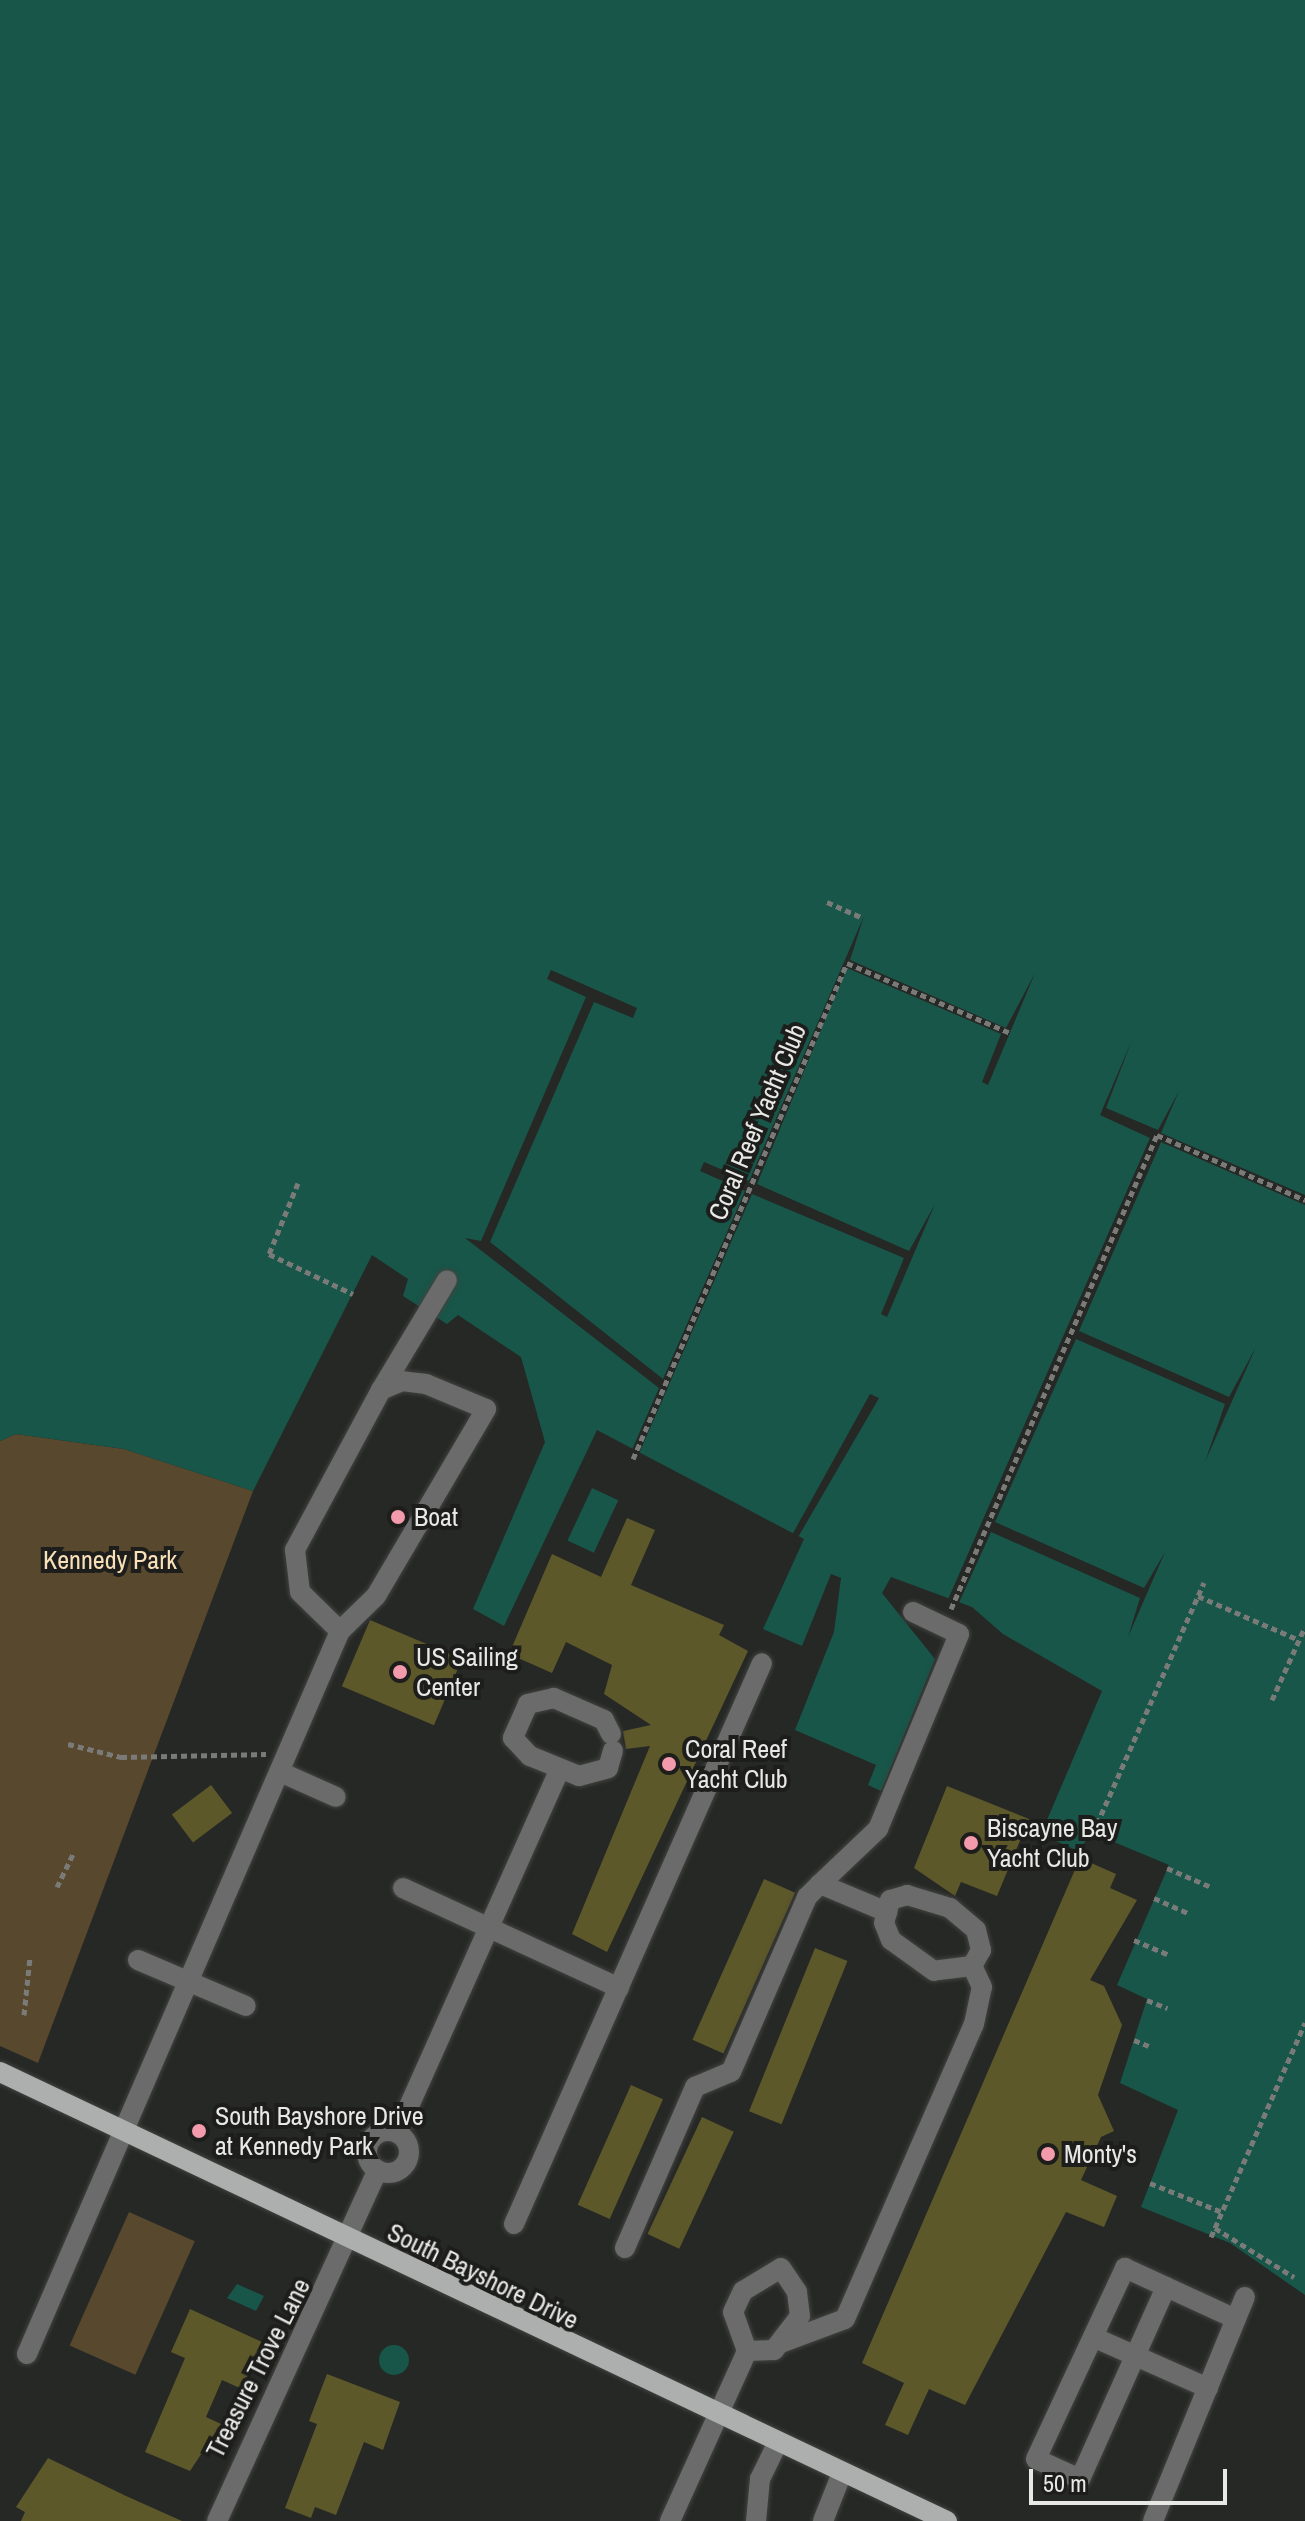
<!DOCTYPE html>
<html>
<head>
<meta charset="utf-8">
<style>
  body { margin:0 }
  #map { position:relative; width:1305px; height:2521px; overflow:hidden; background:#262825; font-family:"Archivo Narrow",sans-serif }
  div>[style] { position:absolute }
  .green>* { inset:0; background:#58482d; transform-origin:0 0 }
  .water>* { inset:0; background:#175649; transform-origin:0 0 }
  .round { border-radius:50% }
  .pier>* { inset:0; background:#262825 }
  .building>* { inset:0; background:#5d582a; transform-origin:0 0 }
  .path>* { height:5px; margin-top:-2.5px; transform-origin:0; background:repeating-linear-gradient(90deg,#7a7b79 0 6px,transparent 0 10px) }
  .roads { filter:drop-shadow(0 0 2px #414340) drop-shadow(0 0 2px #414340) }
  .minor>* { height:20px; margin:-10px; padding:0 10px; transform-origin:10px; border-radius:10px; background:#6a6b6a }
  .minor>.ring { margin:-10px; padding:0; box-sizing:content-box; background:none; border:20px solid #6a6b6a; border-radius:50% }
  .major>* { height:20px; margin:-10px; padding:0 10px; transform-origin:10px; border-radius:10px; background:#acafad }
  .dots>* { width:22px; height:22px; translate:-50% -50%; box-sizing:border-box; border:4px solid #1d1e1b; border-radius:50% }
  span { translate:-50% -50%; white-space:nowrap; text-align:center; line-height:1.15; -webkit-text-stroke:8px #1d1e1b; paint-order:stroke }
  .street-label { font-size:26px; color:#e8e9e7 }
  .poi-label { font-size:26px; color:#e8e9e7 }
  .left { translate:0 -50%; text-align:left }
  .park-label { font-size:26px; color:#f9e0b9 }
  .scale { position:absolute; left:1029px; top:2469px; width:198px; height:36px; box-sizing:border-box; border:4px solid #e8e9e7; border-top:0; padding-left:10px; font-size:24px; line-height:28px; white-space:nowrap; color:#e8e9e7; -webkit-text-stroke:6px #1d1e1b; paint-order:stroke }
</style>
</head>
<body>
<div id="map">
  <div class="green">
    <div style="clip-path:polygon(16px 1434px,124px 1449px,253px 1491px,38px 2063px,0 2046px,0 1441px)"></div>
    <div style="left:129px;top:2212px;width:72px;height:146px;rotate:24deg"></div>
  </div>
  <div class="water">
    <div style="clip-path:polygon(0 0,1305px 0,1305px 2295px,1230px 2243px,1141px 2207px,1178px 2110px,1120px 2083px,1147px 1999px,1117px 1985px,1169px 1865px,1090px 1832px,1080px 1852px,1041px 1834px,1102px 1691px,1003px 1634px,972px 1607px,891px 1577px,882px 1593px,935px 1659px,881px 1791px,868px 1785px,876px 1765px,795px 1730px,834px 1632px,841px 1578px,831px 1574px,802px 1646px,763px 1629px,804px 1539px,597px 1430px,504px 1626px,473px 1609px,545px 1442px,521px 1357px,458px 1315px,447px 1324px,403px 1296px,408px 1279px,372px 1255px,253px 1491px,124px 1449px,16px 1434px,0 1441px)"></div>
    <div style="left:592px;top:1488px;width:29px;height:58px;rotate:25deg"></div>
    <div style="clip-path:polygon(237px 2284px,264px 2296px,256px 2311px,227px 2298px)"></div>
    <div class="round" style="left:379px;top:2345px;width:30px;height:30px"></div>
  </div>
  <div class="pier">
    <div style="clip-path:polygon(864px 916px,850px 960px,1006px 1028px,1035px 973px,988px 1085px,982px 1082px,1001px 1034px,847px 968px,757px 1184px,909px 1251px,935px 1204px,887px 1317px,881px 1314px,904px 1258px,752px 1194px,638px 1456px,631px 1452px,659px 1388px,465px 1238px,481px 1241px,586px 997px,547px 979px,551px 970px,637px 1008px,633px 1018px,594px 1002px,490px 1242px,663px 1379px,745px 1191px,700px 1171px,704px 1162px,749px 1181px)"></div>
    <div style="clip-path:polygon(1132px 1040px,1106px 1108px,1158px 1130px,1179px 1091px,1161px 1133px,1305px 1195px,1305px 1205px,1161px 1142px,1079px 1331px,1229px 1397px,1256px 1347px,1205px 1462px,1225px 1404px,1076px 1339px,995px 1522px,1144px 1588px,1165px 1552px,1128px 1637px,1140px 1598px,991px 1532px,957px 1607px,946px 1604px,1150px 1138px,1100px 1115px)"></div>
    <div style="clip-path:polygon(870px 1394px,879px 1398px,797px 1539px,792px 1535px)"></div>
  </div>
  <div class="building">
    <div style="clip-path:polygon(627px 1518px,655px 1530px,631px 1585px,724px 1625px,719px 1635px,748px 1651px,607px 1952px,572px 1934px,650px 1746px,626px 1749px,623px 1731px,651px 1725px,604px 1694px,612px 1665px,566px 1642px,552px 1673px,509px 1654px,552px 1554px,601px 1577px)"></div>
    <div style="left:370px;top:1620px;width:100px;height:72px;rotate:23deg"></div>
    <div style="left:211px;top:1785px;width:35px;height:49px;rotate:53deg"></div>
    <div style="clip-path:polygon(947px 1786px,1029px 1819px,997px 1896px,961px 1882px,955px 1896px,914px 1868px)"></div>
    <div style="clip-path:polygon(1080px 1858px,1116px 1874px,1110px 1888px,1137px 1900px,1090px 1980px,1104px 1986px,1122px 2025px,1098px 2095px,1114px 2131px,1101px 2137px,1081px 2180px,1117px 2196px,1104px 2227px,1066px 2212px,965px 2405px,929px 2389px,908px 2435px,885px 2425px,904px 2383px,862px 2363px)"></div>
    <div style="left:764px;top:1879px;width:34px;height:176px;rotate:24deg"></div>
    <div style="left:815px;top:1948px;width:35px;height:176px;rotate:22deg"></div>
    <div style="left:631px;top:2085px;width:35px;height:131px;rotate:24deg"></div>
    <div style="left:702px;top:2117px;width:35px;height:129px;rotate:25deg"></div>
    <div style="clip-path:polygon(190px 2309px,262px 2342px,242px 2389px,222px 2380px,206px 2417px,221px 2424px,190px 2471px,145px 2452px,185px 2358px,171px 2352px)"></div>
    <div style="clip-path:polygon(327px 2374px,400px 2402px,383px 2450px,364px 2442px,336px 2515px,315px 2507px,311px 2518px,285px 2508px,317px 2424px,309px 2421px)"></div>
    <div style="clip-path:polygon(48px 2458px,126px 2496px,182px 2521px,21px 2521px,25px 2512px,16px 2507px)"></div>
  </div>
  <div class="path">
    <div style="left:827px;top:902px;width:39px;rotate:24deg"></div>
    <div style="left:298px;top:1183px;width:77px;rotate:112.2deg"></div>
    <div style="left:269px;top:1254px;width:93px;rotate:25.5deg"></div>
    <div style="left:633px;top:1459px;width:540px;rotate:-66.66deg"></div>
    <div style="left:847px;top:963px;width:177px;rotate:23.2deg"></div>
    <div style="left:1198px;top:1596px;width:110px;rotate:23.5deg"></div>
    <div style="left:951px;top:1609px;width:517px;rotate:-66.51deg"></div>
    <div style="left:1157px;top:1135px;width:162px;rotate:23.7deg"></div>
    <div style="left:1272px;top:1700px;width:80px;rotate:-65.7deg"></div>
    <div style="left:68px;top:1744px;width:55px;rotate:13.8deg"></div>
    <div style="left:121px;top:1757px;width:145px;rotate:-1.2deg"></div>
    <div style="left:1093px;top:1833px;width:274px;rotate:-66.1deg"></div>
    <div style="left:1167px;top:1868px;width:48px;rotate:23.4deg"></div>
    <div style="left:57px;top:1887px;width:39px;rotate:-64deg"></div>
    <div style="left:1154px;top:1898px;width:37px;rotate:24deg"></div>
    <div style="left:1134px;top:1940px;width:38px;rotate:23deg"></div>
    <div style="left:1147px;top:2000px;width:22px;rotate:22deg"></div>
    <div style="left:24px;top:2015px;width:58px;rotate:-84.1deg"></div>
    <div style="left:1134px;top:2040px;width:16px;rotate:22deg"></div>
    <div style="left:1150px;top:2183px;width:78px;rotate:21.9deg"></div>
    <div style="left:1215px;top:2228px;width:93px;rotate:31.8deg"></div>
    <div style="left:1211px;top:2237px;width:234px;rotate:-66.3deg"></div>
  </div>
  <div class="roads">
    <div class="minor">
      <div style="left:381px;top:1390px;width:128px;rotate:-59deg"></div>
      <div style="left:611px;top:1734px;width:16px;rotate:-117deg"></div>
      <div style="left:604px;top:1720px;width:55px;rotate:-156.3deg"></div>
      <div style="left:554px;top:1698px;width:27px;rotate:167deg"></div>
      <div style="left:528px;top:1704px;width:37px;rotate:114deg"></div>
      <div style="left:513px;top:1738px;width:25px;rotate:47deg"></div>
      <div style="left:530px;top:1756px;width:53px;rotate:22.2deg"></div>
      <div style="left:579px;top:1776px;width:30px;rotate:-15deg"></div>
      <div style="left:608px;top:1768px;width:18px;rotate:-74deg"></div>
      <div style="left:280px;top:1772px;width:61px;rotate:24.1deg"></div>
      <div style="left:820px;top:1884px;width:80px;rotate:-43.5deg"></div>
      <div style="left:878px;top:1829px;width:211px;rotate:-67.4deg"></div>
      <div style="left:959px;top:1634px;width:51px;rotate:-154.4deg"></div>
      <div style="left:403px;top:1888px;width:238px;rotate:24.8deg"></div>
      <div style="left:907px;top:1895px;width:45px;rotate:16.8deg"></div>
      <div style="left:950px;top:1908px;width:34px;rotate:40deg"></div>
      <div style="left:976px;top:1930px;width:21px;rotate:76deg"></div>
      <div style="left:981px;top:1950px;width:18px;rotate:119deg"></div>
      <div style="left:972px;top:1966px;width:38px;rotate:173deg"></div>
      <div style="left:934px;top:1971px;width:53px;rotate:-144.2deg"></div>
      <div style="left:891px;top:1940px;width:18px;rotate:-112deg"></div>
      <div style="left:884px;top:1923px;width:24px;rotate:-75deg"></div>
      <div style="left:890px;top:1900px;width:18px;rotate:-16deg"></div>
      <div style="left:138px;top:1960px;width:117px;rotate:23.1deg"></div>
      <div class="ring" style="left:367px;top:2131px;width:22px;height:22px"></div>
      <div style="left:397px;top:2133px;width:399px;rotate:-65.9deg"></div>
      <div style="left:514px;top:2224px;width:613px;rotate:-66.15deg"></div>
      <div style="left:625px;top:2248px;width:176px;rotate:-66.5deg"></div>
      <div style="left:695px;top:2087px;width:39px;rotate:-23deg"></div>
      <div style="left:731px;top:2072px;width:191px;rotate:-66.5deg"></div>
      <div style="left:807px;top:1897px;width:18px;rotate:-45deg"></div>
      <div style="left:820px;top:1884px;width:73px;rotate:22.7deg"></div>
      <div style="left:781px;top:2268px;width:29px;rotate:56deg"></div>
      <div style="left:797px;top:2292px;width:24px;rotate:83deg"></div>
      <div style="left:800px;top:2316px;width:43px;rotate:127.4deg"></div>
      <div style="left:774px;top:2350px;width:27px;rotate:178deg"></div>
      <div style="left:747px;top:2351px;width:41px;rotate:-109.7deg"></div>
      <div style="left:733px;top:2312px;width:23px;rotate:-65deg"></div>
      <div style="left:743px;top:2291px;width:44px;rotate:-31.2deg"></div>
      <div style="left:1166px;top:2287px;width:210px;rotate:114.1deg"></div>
      <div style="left:1080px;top:2479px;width:48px;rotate:-155.6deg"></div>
      <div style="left:1036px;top:2459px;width:211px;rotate:-65deg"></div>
      <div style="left:1125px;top:2268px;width:122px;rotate:24.7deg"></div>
      <div style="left:1093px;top:2337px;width:126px;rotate:23.9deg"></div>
      <div style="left:781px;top:2343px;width:68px;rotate:-20.6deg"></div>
      <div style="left:845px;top:2319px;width:322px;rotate:-66.4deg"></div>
      <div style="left:974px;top:2024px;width:38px;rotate:-78deg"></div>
      <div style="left:982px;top:1987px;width:23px;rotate:-115deg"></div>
      <div style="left:27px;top:2354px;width:788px;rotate:-66.59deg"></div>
      <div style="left:340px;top:1631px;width:50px;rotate:-44.2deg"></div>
      <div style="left:376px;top:1596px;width:217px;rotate:-59.5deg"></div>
      <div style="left:486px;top:1409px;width:65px;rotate:-157.4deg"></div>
      <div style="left:426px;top:1384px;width:24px;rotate:-173deg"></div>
      <div style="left:402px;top:1381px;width:23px;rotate:157deg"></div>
      <div style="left:381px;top:1390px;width:182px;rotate:118.3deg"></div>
      <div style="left:295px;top:1550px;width:42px;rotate:83.2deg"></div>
      <div style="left:300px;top:1592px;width:56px;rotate:44.3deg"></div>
      <div style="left:217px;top:2521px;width:386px;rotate:-65.4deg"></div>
      <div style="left:670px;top:2521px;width:187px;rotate:-65.6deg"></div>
      <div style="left:756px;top:2521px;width:42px;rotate:-84.6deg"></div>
      <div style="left:760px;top:2479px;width:39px;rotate:-64deg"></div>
      <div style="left:823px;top:2521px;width:52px;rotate:-68.4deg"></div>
      <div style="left:1153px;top:2521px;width:242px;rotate:-67.7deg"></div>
    </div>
    <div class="major">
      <div style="left:0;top:2072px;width:1048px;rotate:25.37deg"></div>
    </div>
  </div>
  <div class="dots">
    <div style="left:398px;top:1517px;background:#f39aac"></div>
    <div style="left:400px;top:1672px;background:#f39aac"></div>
    <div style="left:669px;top:1764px;background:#f39aac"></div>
    <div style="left:971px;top:1843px;background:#f39aac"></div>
    <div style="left:199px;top:2131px;background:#f39aac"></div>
    <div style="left:1048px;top:2154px;background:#f39aac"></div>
  </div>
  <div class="street-label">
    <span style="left:757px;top:1122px;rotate:-67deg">Coral Reef Yacht Club</span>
    <span style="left:483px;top:2276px;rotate:26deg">South Bayshore Drive</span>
    <span style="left:258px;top:2368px;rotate:-63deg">Treasure Trove Lane</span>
  </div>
  <div class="poi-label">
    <span class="left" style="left:414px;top:1517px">Boat</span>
    <span class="left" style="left:416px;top:1672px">US Sailing<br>Center</span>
    <span class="left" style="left:685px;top:1764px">Coral Reef<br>Yacht Club</span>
    <span class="left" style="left:987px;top:1843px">Biscayne Bay<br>Yacht Club</span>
    <span class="left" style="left:215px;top:2131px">South Bayshore Drive<br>at Kennedy Park</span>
    <span class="left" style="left:1064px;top:2154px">Monty's</span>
  </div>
  <div class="park-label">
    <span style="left:110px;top:1560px">Kennedy Park</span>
  </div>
  <div class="scale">50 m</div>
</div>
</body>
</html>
